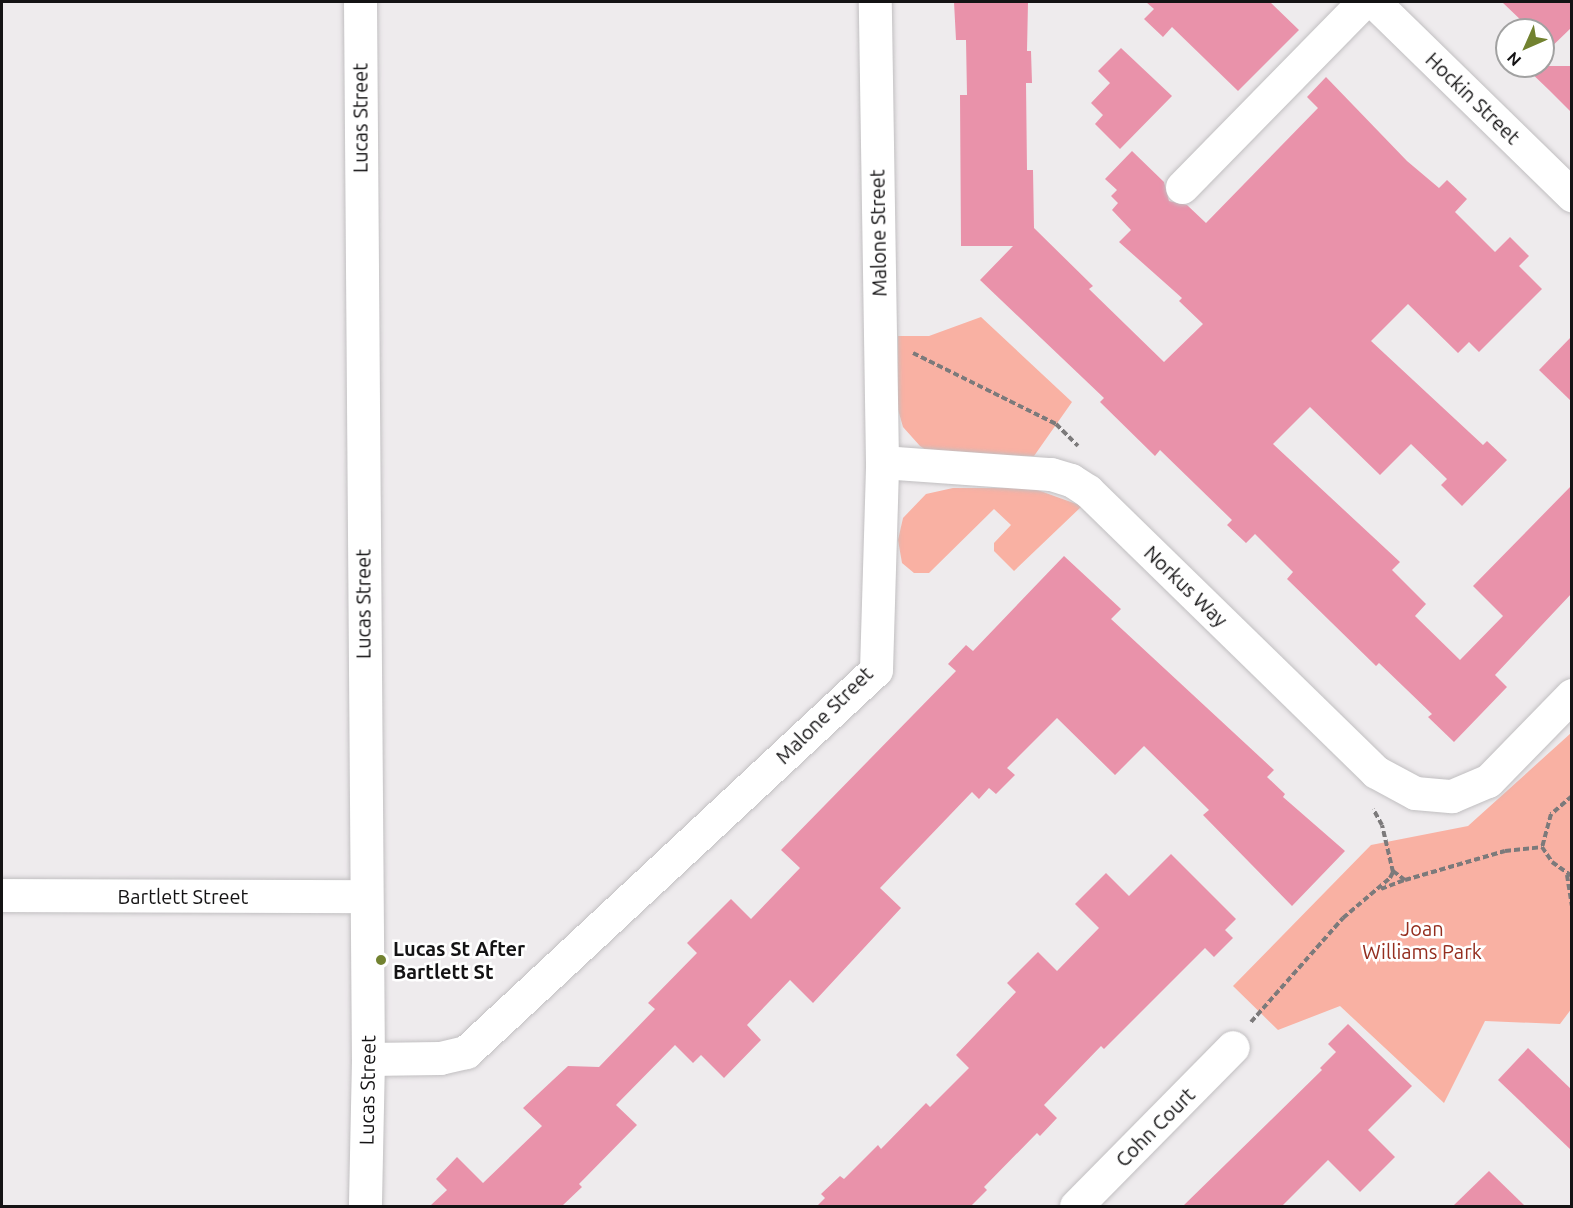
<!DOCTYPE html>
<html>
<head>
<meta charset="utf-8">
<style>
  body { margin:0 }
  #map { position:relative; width:1573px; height:1208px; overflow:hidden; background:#eeebed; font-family:Ubuntu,sans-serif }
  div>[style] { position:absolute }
  .green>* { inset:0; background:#f9b1a3 }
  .building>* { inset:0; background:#e992aa }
  .path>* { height:4px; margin-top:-2px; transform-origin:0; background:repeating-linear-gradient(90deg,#7c7a7b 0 6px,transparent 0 9px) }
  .roads { filter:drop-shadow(0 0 2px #c1bfc1) drop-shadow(0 0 2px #c1bfc1) }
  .minor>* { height:33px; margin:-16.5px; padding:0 16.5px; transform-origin:16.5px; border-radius:16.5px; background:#fff }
  .dots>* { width:16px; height:16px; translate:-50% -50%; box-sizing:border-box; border:3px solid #fff; border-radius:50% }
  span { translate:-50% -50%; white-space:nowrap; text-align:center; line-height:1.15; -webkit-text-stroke:5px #fff; paint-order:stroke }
  .street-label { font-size:20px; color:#141314 }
  .park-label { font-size:20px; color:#942e1f }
  .poi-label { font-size:20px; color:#141314; font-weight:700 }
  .left { translate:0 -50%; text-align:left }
  .frame { position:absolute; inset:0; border:3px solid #141314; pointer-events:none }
  .north { position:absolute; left:1495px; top:18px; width:60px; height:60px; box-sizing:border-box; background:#fff; border:2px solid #a1a1a1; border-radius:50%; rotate:225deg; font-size:16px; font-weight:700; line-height:24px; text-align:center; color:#141314 }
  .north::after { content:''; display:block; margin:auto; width:21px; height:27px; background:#728230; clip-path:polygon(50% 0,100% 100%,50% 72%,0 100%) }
</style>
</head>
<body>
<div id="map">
  <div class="green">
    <div style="clip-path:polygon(981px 317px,1072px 402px,1034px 456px,932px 454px,920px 446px,903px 427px,897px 406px,898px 336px,929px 336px)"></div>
    <div style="clip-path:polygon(1032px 488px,1082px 506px,1014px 571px,994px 551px,994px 543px,1011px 525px,994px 509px,929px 573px,914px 573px,902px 563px,898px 540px,903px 518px,926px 494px,953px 488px)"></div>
    <div style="clip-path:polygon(1571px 733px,1572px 1008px,1560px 1024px,1485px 1021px,1444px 1103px,1340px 1006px,1278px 1030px,1233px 986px,1371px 845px,1468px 826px)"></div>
  </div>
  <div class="building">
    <div style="clip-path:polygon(954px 2px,1028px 2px,1027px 51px,1031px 51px,1032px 83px,1026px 83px,1027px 170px,1033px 170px,1034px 228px,1093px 286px,1089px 289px,1164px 362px,1203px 324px,1179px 301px,1182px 298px,1119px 242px,1131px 230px,1112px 210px,1118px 203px,1111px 196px,1117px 190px,1105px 179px,1132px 151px,1164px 182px,1169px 201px,1187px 205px,1206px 223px,1318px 108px,1307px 97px,1326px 77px,1407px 161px,1439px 188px,1447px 180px,1467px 199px,1455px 212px,1495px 252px,1510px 237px,1529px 256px,1519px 266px,1542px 289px,1479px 352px,1469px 342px,1458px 353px,1408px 304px,1371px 341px,1483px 445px,1487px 441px,1507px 460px,1462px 506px,1441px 485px,1447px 479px,1411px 444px,1380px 475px,1310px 407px,1273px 444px,1400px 562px,1392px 570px,1426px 604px,1415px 616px,1460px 660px,1503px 616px,1473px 586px,1572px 485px,1572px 593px,1495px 675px,1507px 687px,1454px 742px,1428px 717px,1432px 714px,1379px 663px,1376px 666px,1287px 579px,1293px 572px,1255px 534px,1246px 543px,1227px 525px,1232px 520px,1160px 450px,1155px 456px,1100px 402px,1104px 398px,980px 280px,1013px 246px,961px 246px,960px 95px,967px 95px,966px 40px,956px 40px)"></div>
    <div style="clip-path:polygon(1146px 2px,1270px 2px,1299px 30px,1238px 91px,1172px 27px,1163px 37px,1144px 19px,1154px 9px)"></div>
    <div style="clip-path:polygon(1502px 2px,1572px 2px,1572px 27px,1543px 55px,1543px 30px,1517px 30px,1524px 23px)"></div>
    <div style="clip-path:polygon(1121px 48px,1172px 96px,1120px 149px,1095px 124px,1103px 115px,1091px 103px,1110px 83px,1098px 71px)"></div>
    <div style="clip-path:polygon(1524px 66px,1572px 66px,1572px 113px,1549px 90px)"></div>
    <div style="clip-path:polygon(1572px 336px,1572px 402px,1539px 370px)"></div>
    <div style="clip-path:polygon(1064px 556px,1121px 609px,1111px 619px,1274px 770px,1267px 777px,1285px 794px,1283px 797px,1345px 851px,1292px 906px,1203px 815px,1209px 810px,1144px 746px,1115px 775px,1057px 718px,1007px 768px,1015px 775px,996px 794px,989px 788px,979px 799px,972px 792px,880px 888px,901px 908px,813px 1003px,790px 980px,747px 1025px,761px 1040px,724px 1078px,701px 1055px,693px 1063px,675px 1045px,616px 1105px,637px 1125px,579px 1184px,582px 1187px,562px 1206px,430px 1206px,447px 1190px,436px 1179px,457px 1157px,483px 1183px,542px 1126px,523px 1108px,568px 1066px,599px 1067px,655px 1009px,648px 1003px,697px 953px,687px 943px,731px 899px,751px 919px,800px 868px,781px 850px,956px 671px,948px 664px,966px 645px,973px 651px)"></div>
    <div style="clip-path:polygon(1171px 854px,1236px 919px,1225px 930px,1233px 938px,1214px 957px,1205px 948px,1104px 1049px,1101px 1046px,1044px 1105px,1057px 1118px,1040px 1136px,1037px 1133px,984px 1187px,987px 1190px,971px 1206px,817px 1206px,825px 1198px,821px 1194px,840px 1176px,844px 1179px,878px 1145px,881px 1149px,926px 1103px,930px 1107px,969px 1068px,956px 1055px,1016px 992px,1007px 983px,1038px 952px,1057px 971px,1099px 928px,1075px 904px,1106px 873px,1129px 896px)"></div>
    <div style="clip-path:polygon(1348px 1024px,1412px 1086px,1368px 1130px,1395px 1157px,1360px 1192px,1328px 1160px,1282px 1206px,1183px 1206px,1322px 1070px,1320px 1068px,1336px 1052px,1328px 1044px)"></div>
    <div style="clip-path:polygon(1528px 1048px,1572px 1090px,1572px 1151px,1498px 1080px)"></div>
    <div style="clip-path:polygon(1489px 1171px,1525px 1206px,1453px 1206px)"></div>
  </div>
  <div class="path">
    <div style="left:913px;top:353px;width:160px;rotate:26.4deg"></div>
    <div style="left:1056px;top:424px;width:31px;rotate:45deg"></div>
    <div style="left:1572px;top:796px;width:28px;rotate:139deg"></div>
    <div style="left:1551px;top:814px;width:34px;rotate:105deg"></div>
    <div style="left:1542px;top:847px;width:18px;rotate:56deg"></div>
    <div style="left:1552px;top:862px;width:24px;rotate:35deg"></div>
    <div style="left:1393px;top:871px;width:15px;rotate:37deg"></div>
    <div style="left:1405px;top:880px;width:104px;rotate:-16.2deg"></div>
    <div style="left:1505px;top:851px;width:37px;rotate:-6deg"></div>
    <div style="left:1567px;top:875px;width:31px;rotate:81deg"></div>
    <div style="left:1381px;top:889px;width:26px;rotate:-21deg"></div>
    <div style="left:1251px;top:1022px;width:139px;rotate:-48.5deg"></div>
    <div style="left:1343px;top:918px;width:62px;rotate:-40.4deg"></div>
    <div style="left:1390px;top:878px;width:7px;rotate:-63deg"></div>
    <div style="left:1393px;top:872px;width:48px;rotate:-103.2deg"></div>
    <div style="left:1382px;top:825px;width:18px;rotate:-119deg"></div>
  </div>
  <div class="roads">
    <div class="minor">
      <div style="left:360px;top:2px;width:1057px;rotate:89.57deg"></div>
      <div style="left:368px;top:1059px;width:147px;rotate:91.2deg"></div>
      <div style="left:1374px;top:2px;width:277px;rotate:44.3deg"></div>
      <div style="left:1182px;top:187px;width:259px;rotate:-45.6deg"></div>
      <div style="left:882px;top:462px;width:169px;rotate:4.1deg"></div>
      <div style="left:1051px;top:474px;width:21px;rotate:17deg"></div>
      <div style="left:1071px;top:480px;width:20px;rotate:33deg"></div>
      <div style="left:1088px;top:491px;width:402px;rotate:44.3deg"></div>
      <div style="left:1376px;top:772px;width:44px;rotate:28.3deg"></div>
      <div style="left:1415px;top:793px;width:37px;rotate:5deg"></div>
      <div style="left:1452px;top:796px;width:39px;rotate:-23deg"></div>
      <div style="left:1488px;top:781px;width:120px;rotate:-45.7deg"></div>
      <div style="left:2px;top:895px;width:363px;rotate:0.2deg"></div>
      <div style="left:368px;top:1059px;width:72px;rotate:-0.8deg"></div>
      <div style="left:440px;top:1058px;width:27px;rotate:-13deg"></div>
      <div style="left:466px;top:1052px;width:560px;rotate:-42.98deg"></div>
      <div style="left:876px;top:670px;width:208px;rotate:-88.3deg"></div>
      <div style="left:882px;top:462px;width:460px;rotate:-90.9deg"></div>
      <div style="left:1076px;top:1206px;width:223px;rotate:-45.4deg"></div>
    </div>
  </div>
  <div class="dots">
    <div style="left:381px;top:960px;background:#728230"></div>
  </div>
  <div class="street-label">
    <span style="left:1473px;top:98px;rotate:44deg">Hockin Street</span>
    <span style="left:360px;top:118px;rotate:-90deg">Lucas Street</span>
    <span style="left:878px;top:233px;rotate:-91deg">Malone Street</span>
    <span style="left:1186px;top:586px;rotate:44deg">Norkus Way</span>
    <span style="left:363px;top:604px;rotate:-90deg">Lucas Street</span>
    <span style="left:824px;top:715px;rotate:-45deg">Malone Street</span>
    <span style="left:183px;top:896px">Bartlett Street</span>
    <span style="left:367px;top:1090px;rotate:-89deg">Lucas Street</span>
    <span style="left:1155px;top:1127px;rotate:-45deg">Cohn Court</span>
  </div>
  <div class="park-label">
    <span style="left:1422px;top:940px">Joan<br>Williams Park</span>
  </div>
  <div class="poi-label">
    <span class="left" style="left:393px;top:960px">Lucas St After<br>Bartlett St</span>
  </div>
  <div class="frame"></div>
  <div class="north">N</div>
</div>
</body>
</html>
